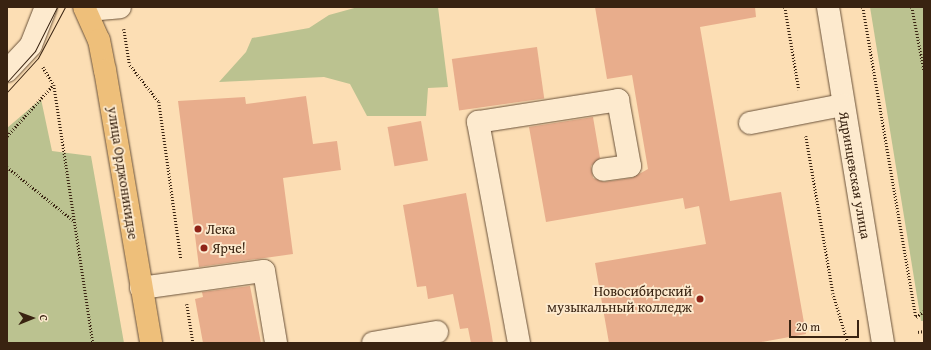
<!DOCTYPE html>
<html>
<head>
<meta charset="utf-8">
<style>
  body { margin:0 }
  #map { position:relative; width:931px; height:350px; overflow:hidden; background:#fcdeb4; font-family:"Gentium Book Plus",serif }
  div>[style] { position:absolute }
  .green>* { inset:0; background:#bbc290 }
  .building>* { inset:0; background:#e8ad8c; transform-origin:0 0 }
  .path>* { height:2.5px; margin-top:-1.25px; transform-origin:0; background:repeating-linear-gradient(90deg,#392311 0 1px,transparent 0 3px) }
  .roads { filter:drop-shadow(0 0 1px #6a523a) drop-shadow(0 0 1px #6a523a) }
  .minor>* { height:22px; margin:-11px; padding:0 11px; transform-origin:11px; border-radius:11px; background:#fdeace }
  .major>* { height:22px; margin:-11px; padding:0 11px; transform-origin:11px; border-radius:11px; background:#eebf7a }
  .tram>* { height:1px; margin:-0.5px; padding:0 0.5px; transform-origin:0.5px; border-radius:0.5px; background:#392311 }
  .dots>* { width:11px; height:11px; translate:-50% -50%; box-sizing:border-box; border:2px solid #fdeace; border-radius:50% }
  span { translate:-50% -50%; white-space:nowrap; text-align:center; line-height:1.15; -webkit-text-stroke:3.5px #fdeace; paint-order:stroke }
  .street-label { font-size:14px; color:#392311 }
  .poi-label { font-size:14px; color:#392311 }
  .left { translate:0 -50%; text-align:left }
  .right { translate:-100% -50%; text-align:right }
  .frame { position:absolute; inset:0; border:8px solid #392311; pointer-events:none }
  .north { position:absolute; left:12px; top:298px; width:40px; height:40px; -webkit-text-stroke:3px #fdeace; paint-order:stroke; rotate:89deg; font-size:11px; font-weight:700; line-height:16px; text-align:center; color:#392311 }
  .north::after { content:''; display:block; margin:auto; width:14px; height:18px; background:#392311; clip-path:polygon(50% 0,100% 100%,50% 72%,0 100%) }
  .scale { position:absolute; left:789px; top:320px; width:70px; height:18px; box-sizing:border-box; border:2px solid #392311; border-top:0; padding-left:5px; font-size:12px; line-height:14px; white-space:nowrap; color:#392311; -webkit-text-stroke:3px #fdeace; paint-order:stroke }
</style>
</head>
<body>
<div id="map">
  <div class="green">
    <div style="clip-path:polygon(358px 7px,438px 7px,448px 87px,428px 88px,426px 116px,367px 116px,350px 84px,324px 77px,219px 82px,246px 52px,252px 38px,309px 28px,329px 15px)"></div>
    <div style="clip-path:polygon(870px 7px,924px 7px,924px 321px,921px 321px)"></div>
    <div style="clip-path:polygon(41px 99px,52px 151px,91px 156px,124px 343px,7px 343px,7px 128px)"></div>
  </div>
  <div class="building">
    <div style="clip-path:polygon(595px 7px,755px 7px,756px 17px,700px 27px,730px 201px,781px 192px,806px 334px,756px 343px,609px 343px,595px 263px,706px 244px,699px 206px,685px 209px,683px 198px,546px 222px,529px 127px,593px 117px,600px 158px,591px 166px,593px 178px,604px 182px,632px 178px,648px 169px,632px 75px,607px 79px)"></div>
    <div style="left:537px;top:47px;width:52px;height:86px;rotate:82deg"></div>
    <div style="clip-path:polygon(306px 96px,313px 144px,337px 141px,341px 170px,283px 178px,293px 254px,199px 267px,178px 101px,245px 97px,246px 104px)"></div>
    <div style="left:421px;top:121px;width:40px;height:34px;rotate:80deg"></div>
    <div style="clip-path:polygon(466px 193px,490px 324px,493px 343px,471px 343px,468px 328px,460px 329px,453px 294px,428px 299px,426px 286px,417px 287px,403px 205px)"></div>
    <div style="clip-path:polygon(250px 286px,261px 343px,203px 343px,195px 299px,203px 297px,202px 292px)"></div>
  </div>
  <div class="path">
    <div style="left:785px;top:7px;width:84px;rotate:80.4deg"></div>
    <div style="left:863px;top:7px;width:314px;rotate:80.3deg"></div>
    <div style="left:916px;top:317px;width:10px;rotate:-37deg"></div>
    <div style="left:912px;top:7px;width:64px;rotate:79.2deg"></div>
    <div style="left:124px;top:29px;width:36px;rotate:81deg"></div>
    <div style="left:130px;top:65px;width:47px;rotate:51.9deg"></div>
    <div style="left:159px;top:102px;width:159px;rotate:82deg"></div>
    <div style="left:43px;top:67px;width:21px;rotate:59deg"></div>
    <div style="left:54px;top:85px;width:261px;rotate:81.4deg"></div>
    <div style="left:7px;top:136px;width:69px;rotate:-48deg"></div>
    <div style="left:806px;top:136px;width:159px;rotate:80.2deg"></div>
    <div style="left:833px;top:293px;width:52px;rotate:73.3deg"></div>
    <div style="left:7px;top:167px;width:86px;rotate:38.9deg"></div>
    <div style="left:187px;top:304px;width:39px;rotate:81deg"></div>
    <div style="left:918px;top:332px;width:6px;rotate:-9deg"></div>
  </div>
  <div class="roads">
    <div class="minor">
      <div style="left:828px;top:7px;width:340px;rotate:80.7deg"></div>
      <div style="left:88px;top:10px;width:32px;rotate:-5deg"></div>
      <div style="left:7px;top:71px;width:35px;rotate:-47deg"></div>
      <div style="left:31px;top:45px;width:41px;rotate:-68.5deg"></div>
      <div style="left:750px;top:123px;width:95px;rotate:-11deg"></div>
      <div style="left:141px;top:288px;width:124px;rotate:-7.9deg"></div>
      <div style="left:264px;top:271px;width:73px;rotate:80.5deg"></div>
      <div style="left:373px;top:343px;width:65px;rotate:-9.8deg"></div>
      <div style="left:519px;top:343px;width:225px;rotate:-100.5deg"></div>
      <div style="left:478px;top:122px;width:142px;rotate:-8.9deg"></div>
      <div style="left:618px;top:100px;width:67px;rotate:79.7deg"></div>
      <div style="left:630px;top:166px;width:27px;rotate:172deg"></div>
    </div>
    <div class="major">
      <div style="left:84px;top:7px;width:36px;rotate:66deg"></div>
      <div style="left:99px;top:40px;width:31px;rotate:79deg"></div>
      <div style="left:105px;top:70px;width:277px;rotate:80.4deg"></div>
    </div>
  </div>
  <div class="tram">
    <div style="left:7px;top:82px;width:42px;rotate:-47.9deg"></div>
    <div style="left:35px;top:51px;width:49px;rotate:-63.4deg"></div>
    <div style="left:7px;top:92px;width:46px;rotate:-47.6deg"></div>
    <div style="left:38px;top:58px;width:58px;rotate:-62.1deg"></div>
  </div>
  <div class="dots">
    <div style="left:198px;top:229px;background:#8f2418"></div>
    <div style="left:204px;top:248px;background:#8f2418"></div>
    <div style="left:700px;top:299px;background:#8f2418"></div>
  </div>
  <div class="street-label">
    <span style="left:123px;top:173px;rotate:81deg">улица Орджоникидзе</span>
    <span style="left:855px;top:175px;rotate:80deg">Ядринцевская улица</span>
  </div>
  <div class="poi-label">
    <span class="left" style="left:206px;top:229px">Лека</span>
    <span class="left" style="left:212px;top:248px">Ярче!</span>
    <span class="right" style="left:692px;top:299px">Новосибирский<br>музыкальный колледж</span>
  </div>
  <div class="frame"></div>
  <div class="north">С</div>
  <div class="scale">20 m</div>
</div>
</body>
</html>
